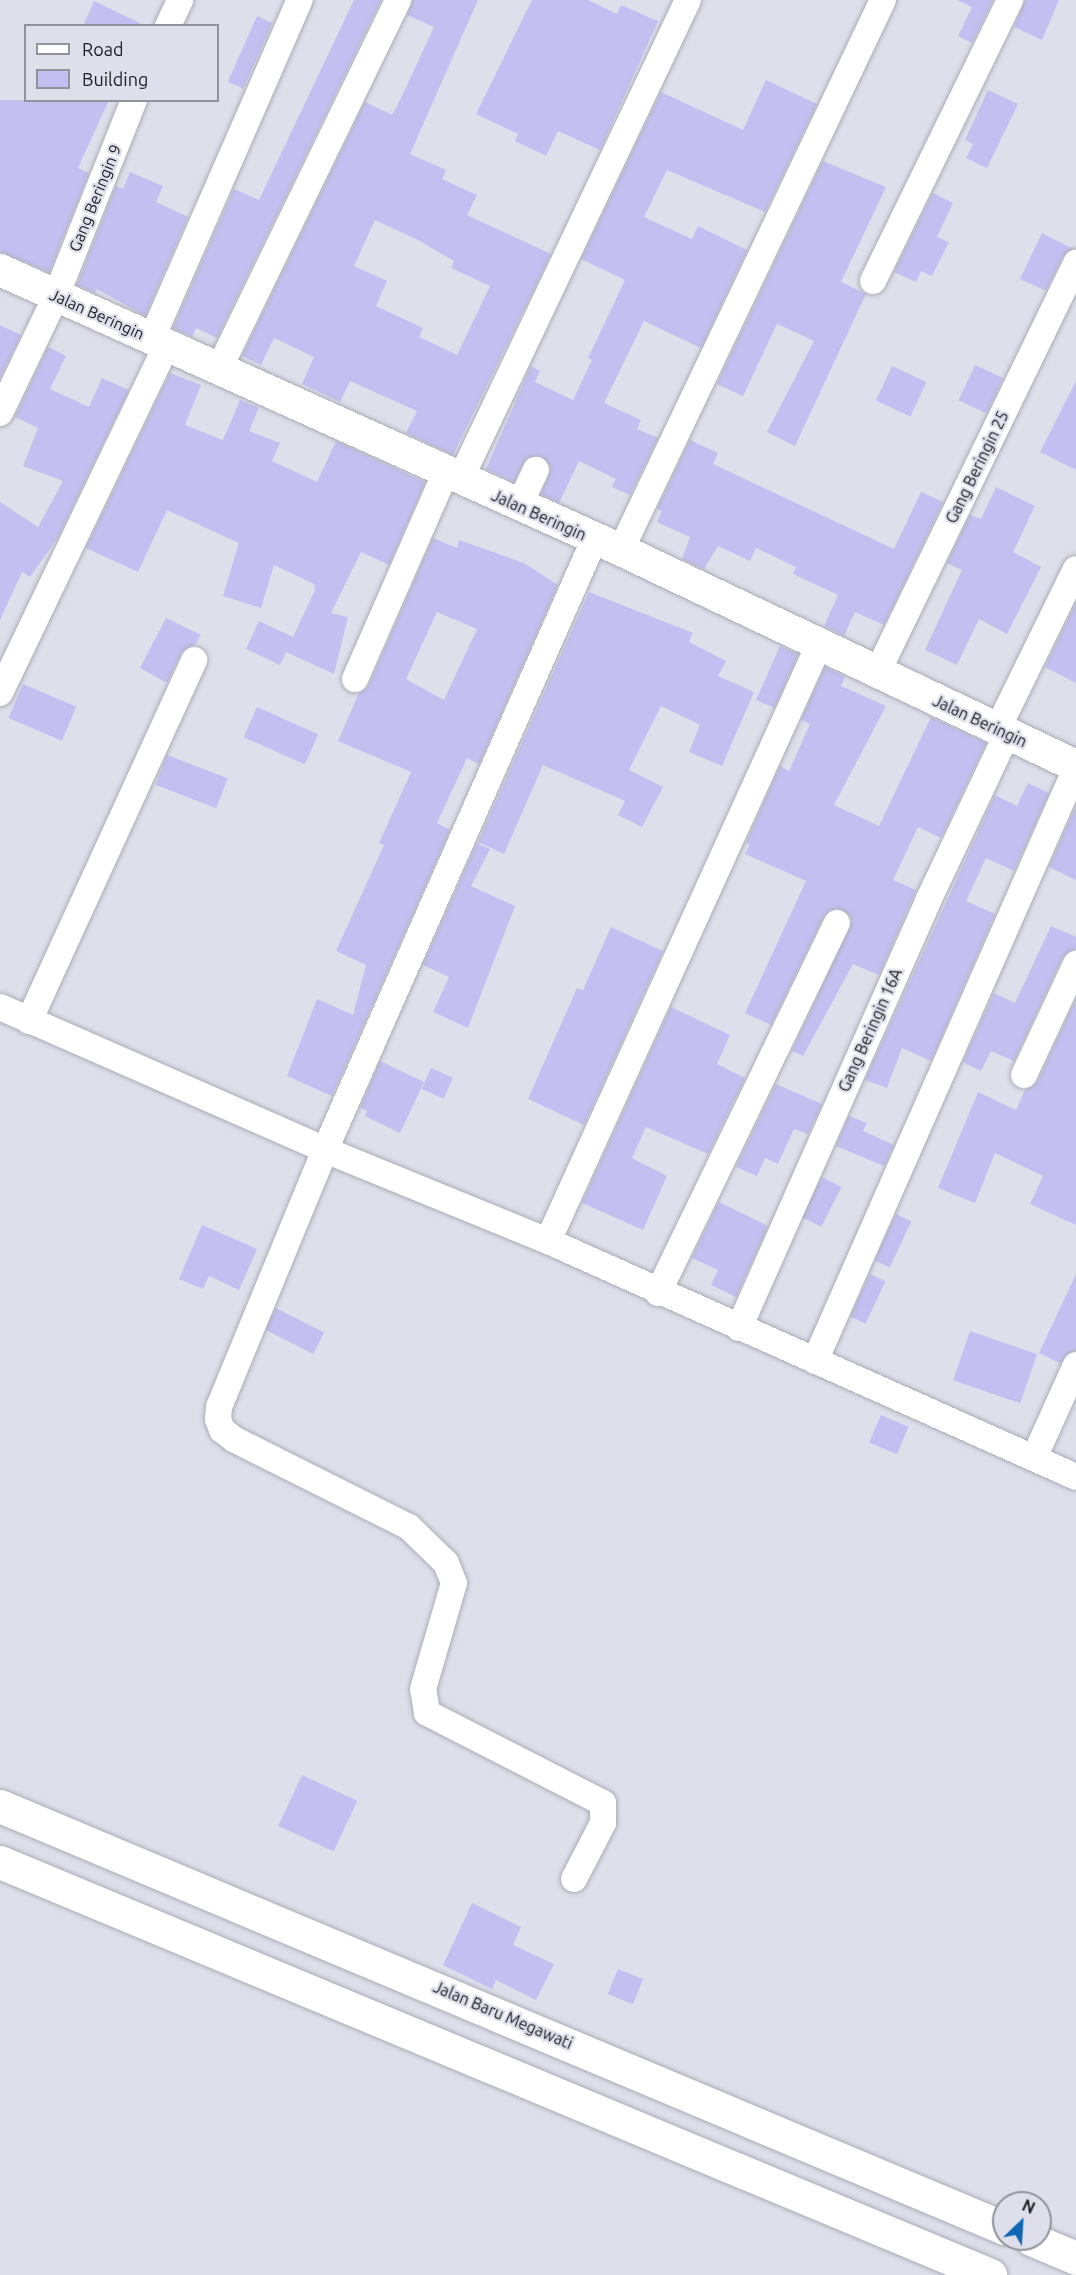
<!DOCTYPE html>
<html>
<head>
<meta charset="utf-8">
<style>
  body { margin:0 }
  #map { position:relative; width:1076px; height:2275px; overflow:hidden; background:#dedfea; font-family:Ubuntu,sans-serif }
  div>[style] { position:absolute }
  .building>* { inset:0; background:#c4bff0; transform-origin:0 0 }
  .roads { filter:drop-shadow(0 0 2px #abacb7) drop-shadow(0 0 2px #abacb7) }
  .minor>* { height:26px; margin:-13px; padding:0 13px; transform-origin:13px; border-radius:13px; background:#fff }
  .tertiary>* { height:32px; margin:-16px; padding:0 16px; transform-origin:16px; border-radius:16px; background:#fff }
  .trunk>* { height:33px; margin:-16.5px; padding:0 16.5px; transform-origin:16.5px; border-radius:16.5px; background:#fff }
  span { translate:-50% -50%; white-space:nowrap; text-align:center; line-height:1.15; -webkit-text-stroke:4.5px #dedfea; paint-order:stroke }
  .street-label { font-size:16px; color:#1e1e22 }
  .legend { position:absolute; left:24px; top:24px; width:195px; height:78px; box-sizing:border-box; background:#dedfea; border:2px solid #91929a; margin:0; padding:8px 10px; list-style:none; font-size:18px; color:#1e1e22 }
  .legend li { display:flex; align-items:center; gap:12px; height:30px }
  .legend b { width:30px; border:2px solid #91929a }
  .north { position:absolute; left:992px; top:2191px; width:60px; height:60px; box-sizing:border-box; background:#dedfea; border:2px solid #91929a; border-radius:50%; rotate:25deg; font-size:16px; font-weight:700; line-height:24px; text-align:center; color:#1e1e22 }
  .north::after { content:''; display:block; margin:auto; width:21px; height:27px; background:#1067b5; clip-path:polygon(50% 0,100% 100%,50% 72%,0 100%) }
</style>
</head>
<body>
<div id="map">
  <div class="building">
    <div style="clip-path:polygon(354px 0,381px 0,217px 338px,196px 328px,192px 337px,173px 328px,234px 189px,259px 200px)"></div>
    <div style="clip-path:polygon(evenodd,413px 0,478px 0,410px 154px,446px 170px,442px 179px,477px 195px,467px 215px,551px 254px,453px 455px,406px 433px,417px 411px,350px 381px,340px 402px,302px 384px,314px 357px,274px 338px,261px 365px,242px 356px,365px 102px,392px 115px,402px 96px,434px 27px,407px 15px,413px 0,375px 220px,418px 240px,454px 261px,451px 268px,490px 286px,457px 355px,419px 337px,423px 328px,376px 306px,387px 281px,354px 266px,375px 220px)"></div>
    <div style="clip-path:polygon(532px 0,588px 0,617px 14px,621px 5px,658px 21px,600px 150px,558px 131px,546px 156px,515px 141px,518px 134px,476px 114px)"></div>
    <div style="clip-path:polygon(957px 0,993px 0,972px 43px,958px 36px,972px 7px)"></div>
    <div style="clip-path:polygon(1025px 0,1059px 0,1042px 40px,1014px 27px)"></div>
    <div style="clip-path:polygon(94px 1px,146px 26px,83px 26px)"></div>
    <div style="left:257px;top:16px;width:17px;height:72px;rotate:24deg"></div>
    <div style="clip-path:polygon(766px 80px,817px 104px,765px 212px,667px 170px,644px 217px,692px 239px,698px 226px,747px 250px,701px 348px,644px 321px,604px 403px,641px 420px,637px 429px,658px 438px,630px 495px,612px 487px,616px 479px,579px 461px,559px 503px,541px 494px,551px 469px,542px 456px,527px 458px,514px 482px,486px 469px,531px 366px,540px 371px,535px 382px,573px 400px,592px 360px,588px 358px,625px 280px,581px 259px,661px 92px,743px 130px)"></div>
    <div style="clip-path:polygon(988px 90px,1018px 104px,987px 168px,966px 158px,973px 144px,965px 140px)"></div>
    <div style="clip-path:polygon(0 100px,109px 100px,78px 168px,89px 173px,49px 272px,0 252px)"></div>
    <div style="clip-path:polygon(823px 161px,886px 187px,841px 282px,866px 294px,795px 446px,767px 432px,814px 341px,777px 324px,743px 396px,717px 384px)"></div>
    <div style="clip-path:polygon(130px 172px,163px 186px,156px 202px,188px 217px,145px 316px,97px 289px,95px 293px,77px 285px,116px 186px,123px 189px)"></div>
    <div style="clip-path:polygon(933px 193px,953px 203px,937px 237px,949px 242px,932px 276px,921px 271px,916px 282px,894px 272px)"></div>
    <div style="clip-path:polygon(1042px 233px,1073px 249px,1063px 256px,1046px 291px,1020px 279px)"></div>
    <div style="clip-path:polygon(0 325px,21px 335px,0 378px)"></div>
    <div style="clip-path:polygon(48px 347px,66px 356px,50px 389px,89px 407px,102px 378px,129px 390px,58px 537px,30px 577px,22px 572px,0 620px,0 502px,38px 527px,63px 481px,23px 466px,38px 428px,15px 417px)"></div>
    <div style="left:975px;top:365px;width:31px;height:39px;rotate:25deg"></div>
    <div style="left:892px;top:366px;width:38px;height:38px;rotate:25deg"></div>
    <div style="clip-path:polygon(170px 373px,201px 385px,185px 425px,223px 440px,240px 400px,259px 408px,249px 431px,280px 443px,272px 461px,317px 482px,336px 441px,425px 482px,389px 565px,361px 552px,331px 613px,348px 617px,334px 674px,286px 652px,280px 665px,246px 649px,259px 621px,293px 637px,315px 590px,314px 584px,274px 565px,261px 608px,223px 596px,239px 543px,167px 510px,138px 572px,86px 548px)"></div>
    <div style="clip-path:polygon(1076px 381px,1076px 470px,1040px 452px)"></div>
    <div style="clip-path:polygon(690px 440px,718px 453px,713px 464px,894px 549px,921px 492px,943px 502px,884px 625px,855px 612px,844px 636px,824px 626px,838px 595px,793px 574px,796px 567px,756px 548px,750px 561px,718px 546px,704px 569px,682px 559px,690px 537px,657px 522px,662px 511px,657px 509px)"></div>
    <div style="clip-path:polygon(996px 487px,1035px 506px,1013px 552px,1041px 567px,1007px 634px,979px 619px,957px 665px,925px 650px,962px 570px,947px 563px,970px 515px,981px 519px)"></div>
    <div style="clip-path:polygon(evenodd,433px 538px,457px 548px,459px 540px,524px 563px,558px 585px,479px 764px,467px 758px,437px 823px,450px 830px,332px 1096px,287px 1076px,317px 999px,353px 1015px,366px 965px,336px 951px,384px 845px,379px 843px,411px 772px,338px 741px,359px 693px,369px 685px,433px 538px,437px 612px,477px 629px,444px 700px,406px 679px,437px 612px)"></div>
    <div style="clip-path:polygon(589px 592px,693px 633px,689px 642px,726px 661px,718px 676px,754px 692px,722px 766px,689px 752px,700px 725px,661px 706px,629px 770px,663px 787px,642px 827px,618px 815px,625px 801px,543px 765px,504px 854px,478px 842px)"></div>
    <div style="clip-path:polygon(1076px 603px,1076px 683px,1045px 667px)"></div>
    <div style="clip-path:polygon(166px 618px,201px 635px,195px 645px,181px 653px,167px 683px,140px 668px)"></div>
    <div style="left:780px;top:646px;width:20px;height:59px;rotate:24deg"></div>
    <div style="clip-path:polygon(825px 667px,845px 676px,841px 686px,886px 706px,834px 805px,879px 826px,931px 717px,986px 743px,941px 838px,918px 827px,893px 880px,916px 890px,879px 975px,853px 964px,803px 1056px,792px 1051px,852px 921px,849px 914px,836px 908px,824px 916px,771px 1025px,745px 1013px,806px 881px,745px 854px,750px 844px,746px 843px,780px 766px,789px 771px,810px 724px,801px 720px)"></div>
    <div style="left:23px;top:684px;width:58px;height:37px;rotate:23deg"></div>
    <div style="left:257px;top:707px;width:67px;height:33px;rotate:24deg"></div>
    <div style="left:167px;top:755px;width:65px;height:32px;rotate:21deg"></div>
    <div style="clip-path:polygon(1028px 783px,1049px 793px,1014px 871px,986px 858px,966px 901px,995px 914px,931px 1061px,902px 1048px,887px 1088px,865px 1080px,995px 795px,1017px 806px)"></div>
    <div style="clip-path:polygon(1076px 806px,1076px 880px,1049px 867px)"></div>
    <div style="clip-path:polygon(477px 843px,490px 849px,471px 886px,515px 906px,468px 1028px,433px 1012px,449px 977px,423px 965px)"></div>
    <div style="clip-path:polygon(1051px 926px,1076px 937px,1076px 949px,1062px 958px,1014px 1061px,991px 1051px,981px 1071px,963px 1062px,994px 993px,1015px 1003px)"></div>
    <div style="clip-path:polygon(611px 927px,663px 951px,584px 1125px,528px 1099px,577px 988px,583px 990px)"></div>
    <div style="clip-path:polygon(1076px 999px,1076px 1225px,1030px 1204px,1043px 1176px,995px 1153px,975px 1203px,938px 1188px,978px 1092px,1016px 1110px,1025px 1090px,1038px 1081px)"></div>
    <div style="clip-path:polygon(671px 1007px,730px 1035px,717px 1064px,745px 1078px,708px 1154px,646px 1127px,632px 1158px,667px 1176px,643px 1230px,582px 1203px)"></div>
    <div style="clip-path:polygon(380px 1061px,424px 1082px,400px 1133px,365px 1116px,367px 1111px,360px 1108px)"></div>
    <div style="left:431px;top:1068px;width:24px;height:23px;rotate:24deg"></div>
    <div style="clip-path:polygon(776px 1084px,822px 1104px,808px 1134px,794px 1129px,778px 1164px,765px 1158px,757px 1176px,736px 1167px)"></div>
    <div style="clip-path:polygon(849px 1116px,867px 1123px,863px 1131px,894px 1145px,884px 1166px,836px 1146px)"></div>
    <div style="left:822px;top:1177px;width:22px;height:45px;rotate:27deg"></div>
    <div style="clip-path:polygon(719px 1202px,768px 1226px,736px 1297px,711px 1285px,718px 1270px,692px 1258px)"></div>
    <div style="left:896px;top:1214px;width:17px;height:51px;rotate:25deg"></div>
    <div style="clip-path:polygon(202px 1225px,257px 1249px,239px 1290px,209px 1276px,203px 1289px,179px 1279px)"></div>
    <div style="left:870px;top:1274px;width:17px;height:47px;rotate:25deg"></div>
    <div style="clip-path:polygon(1076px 1274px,1076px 1350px,1060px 1363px,1039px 1353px)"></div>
    <div style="left:276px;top:1308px;width:54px;height:24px;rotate:27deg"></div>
    <div style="left:970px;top:1331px;width:71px;height:52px;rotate:19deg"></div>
    <div style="left:881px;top:1415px;width:30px;height:30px;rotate:23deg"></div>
    <div style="left:302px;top:1775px;width:61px;height:56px;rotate:25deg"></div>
    <div style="clip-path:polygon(472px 1903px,521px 1927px,513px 1945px,554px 1964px,536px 2000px,496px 1980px,492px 1989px,443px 1965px)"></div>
    <div style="left:618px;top:1969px;width:27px;height:27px;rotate:22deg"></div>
  </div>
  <div class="roads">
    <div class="minor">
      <div style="left:168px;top:26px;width:29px;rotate:-65deg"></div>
      <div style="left:873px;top:281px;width:313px;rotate:-64deg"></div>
      <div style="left:152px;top:338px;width:369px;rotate:-66.4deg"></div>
      <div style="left:218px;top:371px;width:412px;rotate:-64.1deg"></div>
      <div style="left:0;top:413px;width:130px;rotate:-64.4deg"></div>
      <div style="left:56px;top:296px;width:211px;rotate:-68.3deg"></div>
      <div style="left:460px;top:480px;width:531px;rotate:-64.59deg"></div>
      <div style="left:519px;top:506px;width:40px;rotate:-65deg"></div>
      <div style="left:621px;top:550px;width:609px;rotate:-64.53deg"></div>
      <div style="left:878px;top:671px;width:454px;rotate:-64.1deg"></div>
      <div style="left:355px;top:679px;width:224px;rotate:-66.3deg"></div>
      <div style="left:0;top:693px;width:386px;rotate:-64.4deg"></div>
      <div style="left:997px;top:730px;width:179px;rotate:-63.9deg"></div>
      <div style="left:0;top:1007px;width:355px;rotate:23.7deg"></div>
      <div style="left:325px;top:1150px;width:241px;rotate:22.2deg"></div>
      <div style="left:548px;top:1241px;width:578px;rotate:24.08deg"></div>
      <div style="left:29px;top:1021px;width:397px;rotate:-65.4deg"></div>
      <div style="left:1024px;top:1075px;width:123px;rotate:-64.9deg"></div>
      <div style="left:548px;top:1241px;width:655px;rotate:-65.55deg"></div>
      <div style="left:658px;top:1293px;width:411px;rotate:-64.2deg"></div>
      <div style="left:739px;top:1328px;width:467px;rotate:-66.1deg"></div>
      <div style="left:928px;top:901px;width:185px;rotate:-64.7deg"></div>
      <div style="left:815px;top:1361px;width:648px;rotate:-66.24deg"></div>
      <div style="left:1034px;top:1458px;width:102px;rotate:-65.7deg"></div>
      <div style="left:574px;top:1879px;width:63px;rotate:-62.6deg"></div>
      <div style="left:603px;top:1823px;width:20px;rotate:-90deg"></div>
      <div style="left:603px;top:1803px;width:198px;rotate:-152.9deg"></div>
      <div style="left:427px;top:1713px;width:24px;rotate:-99deg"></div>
      <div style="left:423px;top:1689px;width:110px;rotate:-73.7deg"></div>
      <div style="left:454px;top:1583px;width:22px;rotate:-112deg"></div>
      <div style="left:446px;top:1563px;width:52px;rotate:-135.8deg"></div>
      <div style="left:409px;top:1527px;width:195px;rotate:-153.4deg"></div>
      <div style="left:235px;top:1440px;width:16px;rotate:-142deg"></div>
      <div style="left:222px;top:1430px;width:12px;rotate:-110deg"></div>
      <div style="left:218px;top:1419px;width:12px;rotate:-85deg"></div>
      <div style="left:219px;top:1407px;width:278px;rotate:-67.6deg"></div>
      <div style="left:325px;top:1150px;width:667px;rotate:-66.2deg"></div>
    </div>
    <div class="tertiary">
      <div style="left:0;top:270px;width:681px;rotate:24.27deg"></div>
      <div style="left:621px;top:550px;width:504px;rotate:25.39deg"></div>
    </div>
    <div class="trunk">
      <div style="left:0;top:1806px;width:1089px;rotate:22.8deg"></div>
      <div style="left:0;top:1862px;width:1073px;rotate:22.64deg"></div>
      <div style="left:1031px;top:2239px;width:49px;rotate:22.9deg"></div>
    </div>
  </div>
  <div class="street-label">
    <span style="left:95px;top:198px;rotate:-68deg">Gang Beringin 9</span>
    <span style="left:97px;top:314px;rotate:24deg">Jalan Beringin</span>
    <span style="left:977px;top:467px;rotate:-64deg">Gang Beringin 25</span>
    <span style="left:539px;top:515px;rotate:24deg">Jalan Beringin</span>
    <span style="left:980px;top:721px;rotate:25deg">Jalan Beringin</span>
    <span style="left:870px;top:1030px;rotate:-66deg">Gang Beringin 16A</span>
    <span style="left:503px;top:2015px;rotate:23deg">Jalan Baru Megawati</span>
  </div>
  <ul class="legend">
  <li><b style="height:8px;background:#fff"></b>Road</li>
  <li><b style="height:16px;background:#c4bff0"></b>Building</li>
  </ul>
  <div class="north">N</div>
</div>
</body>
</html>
